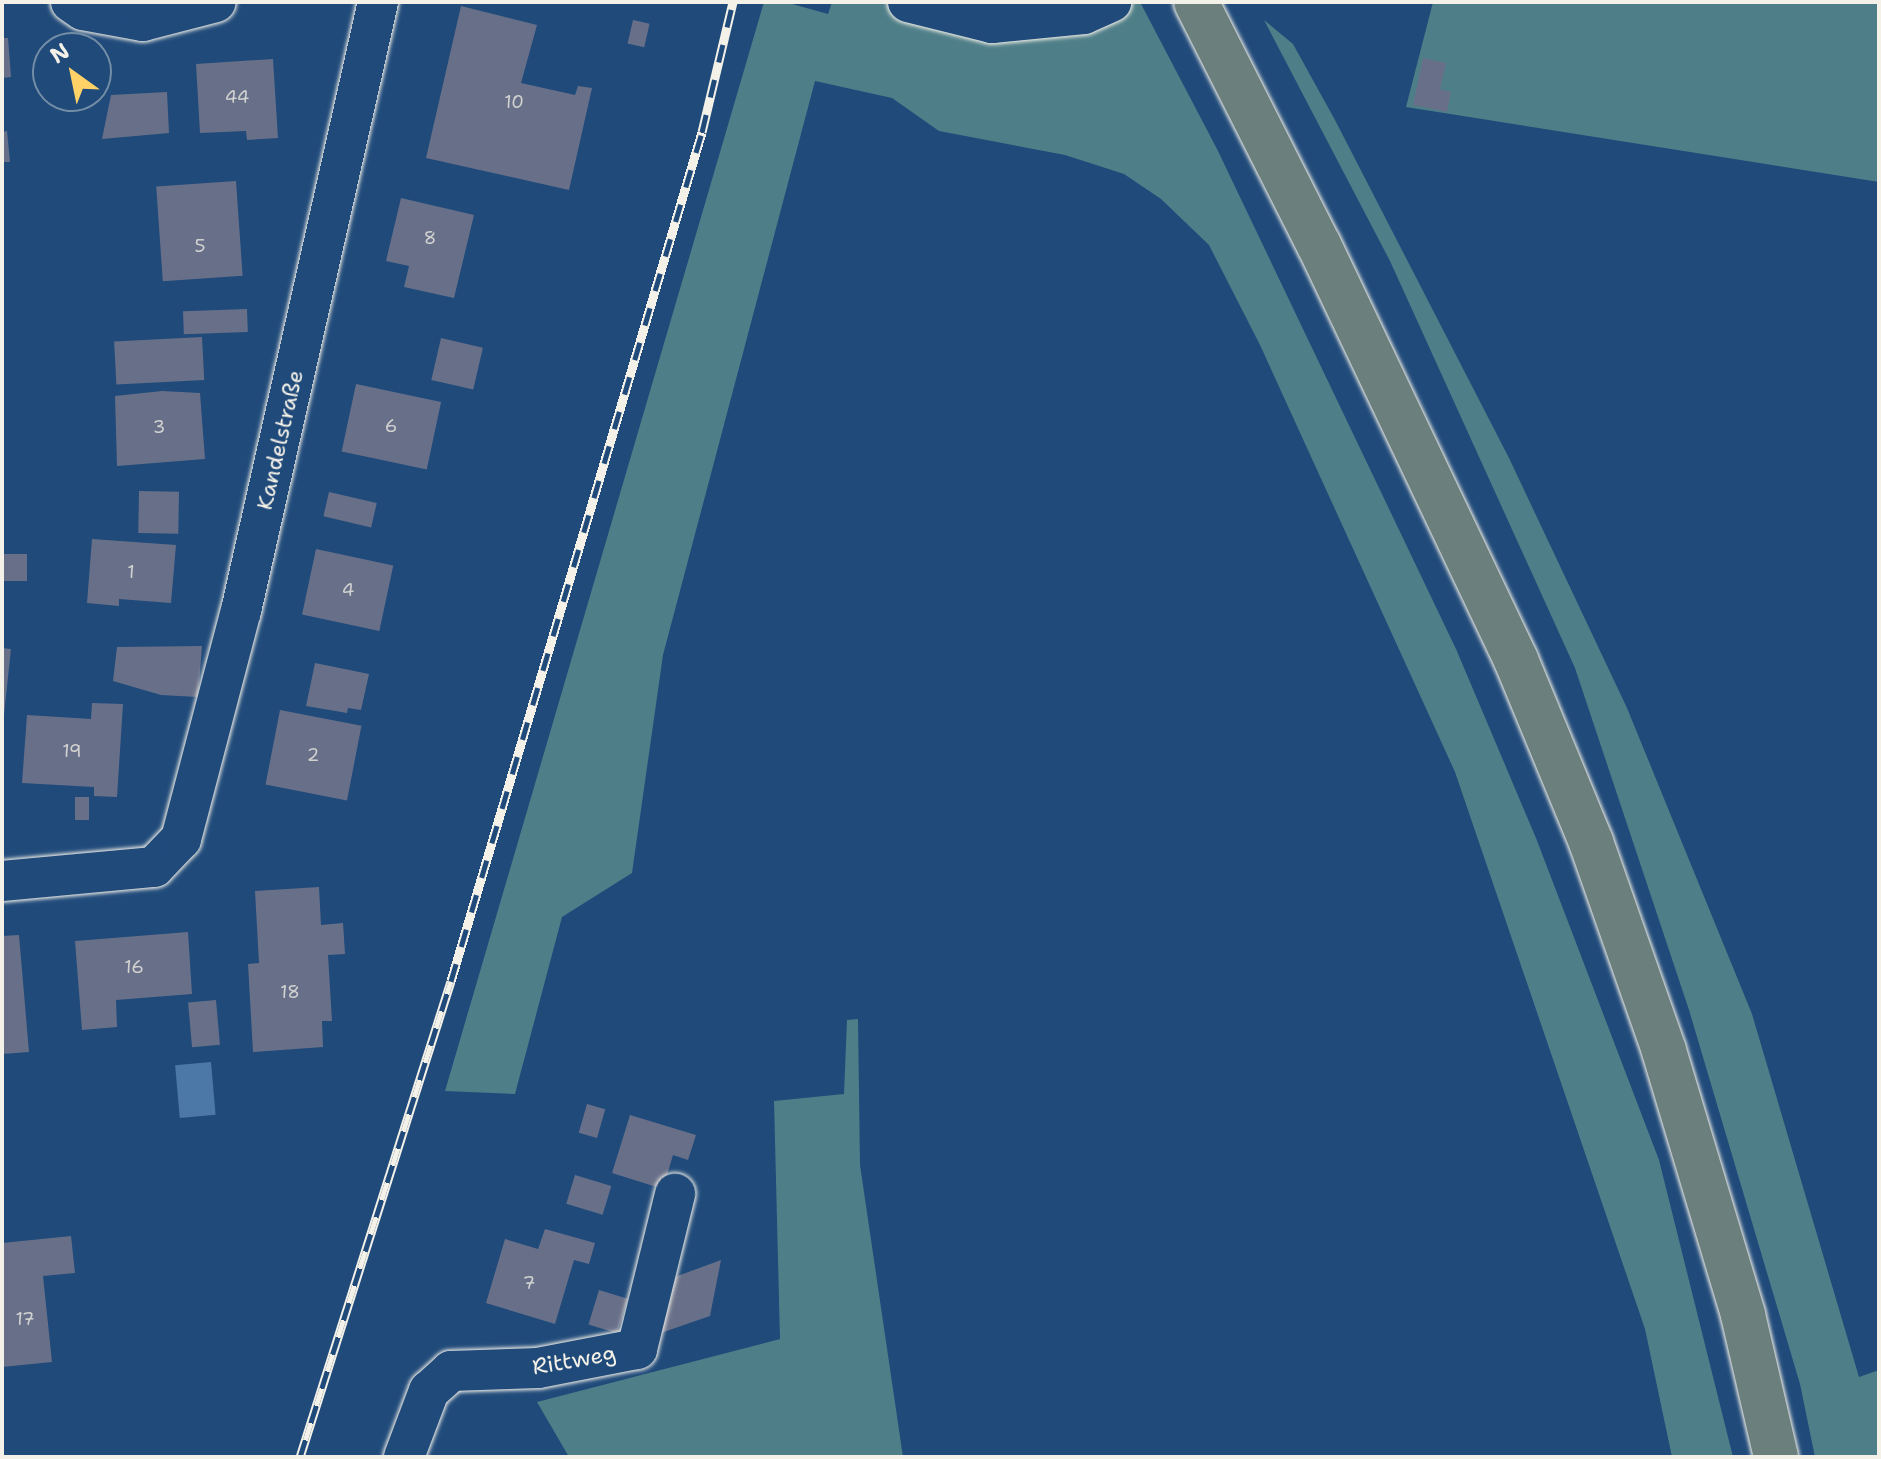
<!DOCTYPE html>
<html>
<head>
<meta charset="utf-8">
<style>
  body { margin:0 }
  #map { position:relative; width:1881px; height:1459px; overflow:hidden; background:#1f4a7a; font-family:"Shantell Sans",sans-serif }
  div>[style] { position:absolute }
  .green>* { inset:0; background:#4e7e88 }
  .water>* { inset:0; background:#4b78a6; transform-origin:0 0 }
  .building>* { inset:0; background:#687089; transform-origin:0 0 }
  .roads { filter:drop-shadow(0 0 2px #f4f1e8) drop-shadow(0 0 2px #f4f1e8) }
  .minor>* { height:40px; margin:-20px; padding:0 20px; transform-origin:20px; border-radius:20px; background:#1f4a7a }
  .trunk>* { height:44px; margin:-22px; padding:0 22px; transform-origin:22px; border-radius:22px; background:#6b7f7c }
  .rail>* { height:9px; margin-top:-4.5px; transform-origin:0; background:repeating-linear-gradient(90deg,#1f4a7a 0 18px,#f4f1e8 0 36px); box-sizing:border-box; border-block:2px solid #f4f1e8 }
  span { translate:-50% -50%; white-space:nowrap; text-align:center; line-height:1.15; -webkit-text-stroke:6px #1f4a7a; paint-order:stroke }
  .number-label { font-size:18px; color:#d1d1d0 }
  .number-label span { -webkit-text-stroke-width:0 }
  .street-label { font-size:22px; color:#f4f1e8 }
  .frame { position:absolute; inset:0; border:4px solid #f4f1e8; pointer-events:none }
  .north { position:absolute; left:32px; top:32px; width:80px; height:80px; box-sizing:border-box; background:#1f4a7a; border:2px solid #748da6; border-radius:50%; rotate:327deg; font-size:22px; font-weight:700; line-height:32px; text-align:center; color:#f4f1e8 }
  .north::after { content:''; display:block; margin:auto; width:28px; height:36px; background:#ffd166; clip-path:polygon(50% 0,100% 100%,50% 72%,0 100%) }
</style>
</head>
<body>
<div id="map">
  <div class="green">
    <div style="clip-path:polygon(764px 2px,785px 2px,828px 14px,832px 2px,1140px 2px,1217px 149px,1456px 649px,1536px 838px,1659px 1160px,1733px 1457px,1672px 1457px,1645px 1329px,1455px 772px,1260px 345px,1209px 245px,1161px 199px,1124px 174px,1065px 155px,939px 131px,892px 98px,815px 81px,663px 655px,632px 873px,562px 917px,515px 1094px,445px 1091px)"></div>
    <div style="clip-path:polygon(1433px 2px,1879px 2px,1879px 182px,1406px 107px)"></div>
    <div style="clip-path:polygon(1264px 20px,1293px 44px,1335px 120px,1509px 458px,1627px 708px,1752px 1014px,1859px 1377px,1879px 1370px,1879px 1457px,1815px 1457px,1800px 1384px,1689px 1010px,1575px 668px,1390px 261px)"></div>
    <div style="clip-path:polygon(858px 1019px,860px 1165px,903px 1457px,569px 1457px,537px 1402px,780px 1339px,774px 1101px,844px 1094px,847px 1020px)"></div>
  </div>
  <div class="water">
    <div style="left:211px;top:1062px;width:53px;height:36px;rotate:85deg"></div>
  </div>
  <div class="building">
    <div style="clip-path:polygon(461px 6px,537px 25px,521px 83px,575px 95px,578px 86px,592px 88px,569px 190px,426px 158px)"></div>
    <div style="left:633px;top:20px;width:17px;height:24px;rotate:13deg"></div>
    <div style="clip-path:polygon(2px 38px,8px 38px,11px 77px,2px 78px)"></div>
    <div style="clip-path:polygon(1423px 58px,1446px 63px,1440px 89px,1451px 92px,1447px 112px,1413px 105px)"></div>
    <div style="clip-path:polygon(273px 59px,278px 138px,247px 140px,246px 131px,200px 133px,196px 64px)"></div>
    <div style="clip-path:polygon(167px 92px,169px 133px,102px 139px,111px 95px)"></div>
    <div style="clip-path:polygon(7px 131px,10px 162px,2px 162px,2px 132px)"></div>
    <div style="left:236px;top:181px;width:95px;height:80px;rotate:86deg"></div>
    <div style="clip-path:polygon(401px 198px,474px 215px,454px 298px,404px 287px,409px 266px,386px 261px)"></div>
    <div style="left:247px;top:309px;width:23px;height:64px;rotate:88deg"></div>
    <div style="left:202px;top:337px;width:43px;height:88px;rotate:87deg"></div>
    <div style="left:441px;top:338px;width:43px;height:43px;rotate:13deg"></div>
    <div style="left:356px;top:384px;width:87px;height:69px;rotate:12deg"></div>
    <div style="clip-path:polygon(162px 391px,200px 393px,205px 459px,117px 466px,115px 396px)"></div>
    <div style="left:139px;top:491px;width:40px;height:42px;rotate:1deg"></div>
    <div style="left:329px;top:492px;width:49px;height:25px;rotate:13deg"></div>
    <div style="clip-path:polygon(92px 539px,176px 545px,171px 603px,119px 599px,119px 606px,87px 603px)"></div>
    <div style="left:316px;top:549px;width:79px;height:67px;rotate:12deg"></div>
    <div style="left:2px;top:554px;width:25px;height:27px"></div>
    <div style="clip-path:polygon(202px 646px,198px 697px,161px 695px,113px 681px,117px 647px)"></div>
    <div style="left:2px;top:648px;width:9px;height:66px;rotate:6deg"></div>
    <div style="clip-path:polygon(315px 663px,369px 674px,361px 710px,348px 708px,347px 713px,306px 706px)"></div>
    <div style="clip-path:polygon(92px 703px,123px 704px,117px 797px,94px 796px,94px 787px,22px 783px,27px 715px,91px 719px)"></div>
    <div style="left:280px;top:710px;width:83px;height:76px;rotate:11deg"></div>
    <div style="left:75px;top:797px;width:14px;height:23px"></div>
    <div style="clip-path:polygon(319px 887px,321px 925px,343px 923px,345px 954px,328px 955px,332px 1021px,322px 1021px,323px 1047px,253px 1052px,248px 964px,259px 963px,255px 891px)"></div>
    <div style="clip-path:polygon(188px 932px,192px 994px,116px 1000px,117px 1027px,82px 1030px,75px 941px)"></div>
    <div style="clip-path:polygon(19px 935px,29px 1052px,2px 1054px,2px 936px)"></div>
    <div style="left:216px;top:1000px;width:45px;height:28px;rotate:85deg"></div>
    <div style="left:587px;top:1104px;width:19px;height:30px;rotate:16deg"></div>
    <div style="clip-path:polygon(630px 1115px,696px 1135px,688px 1160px,673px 1155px,663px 1189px,612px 1173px)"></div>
    <div style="left:575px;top:1175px;width:38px;height:30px;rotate:17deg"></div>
    <div style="clip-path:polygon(545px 1229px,595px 1243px,589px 1264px,574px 1260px,555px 1324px,486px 1303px,505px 1239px,538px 1249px)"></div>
    <div style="clip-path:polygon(71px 1236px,75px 1273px,43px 1276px,52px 1362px,2px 1367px,2px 1243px)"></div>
    <div style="clip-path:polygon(721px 1260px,710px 1316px,652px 1336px,664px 1281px)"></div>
    <div style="left:599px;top:1290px;width:30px;height:36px;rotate:17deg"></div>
  </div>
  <div class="roads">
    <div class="minor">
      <div style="left:71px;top:2px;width:14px;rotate:34deg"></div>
      <div style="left:83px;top:10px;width:61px;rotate:10.4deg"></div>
      <div style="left:143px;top:21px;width:75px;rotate:-14.6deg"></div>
      <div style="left:908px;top:2px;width:87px;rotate:14deg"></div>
      <div style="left:992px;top:23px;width:92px;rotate:-5.6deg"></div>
      <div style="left:1084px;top:14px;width:30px;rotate:-24deg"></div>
      <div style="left:2px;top:881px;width:153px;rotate:-5.3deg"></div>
      <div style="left:154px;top:867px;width:39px;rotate:-46deg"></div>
      <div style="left:181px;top:839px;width:236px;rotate:-75.3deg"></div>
      <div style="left:241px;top:611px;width:624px;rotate:-77.32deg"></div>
      <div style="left:404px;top:1457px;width:71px;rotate:-69.3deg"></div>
      <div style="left:429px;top:1391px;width:30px;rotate:-42deg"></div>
      <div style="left:451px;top:1371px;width:87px;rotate:-2deg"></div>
      <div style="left:538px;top:1368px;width:101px;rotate:-10.9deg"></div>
      <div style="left:637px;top:1349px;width:160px;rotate:-76.2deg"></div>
    </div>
    <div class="trunk">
      <div style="left:1196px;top:2px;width:272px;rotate:63.2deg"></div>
      <div style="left:1319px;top:245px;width:459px;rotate:64.6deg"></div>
      <div style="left:1516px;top:660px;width:197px;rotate:67.6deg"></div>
      <div style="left:1591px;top:842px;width:221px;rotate:70.7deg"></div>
      <div style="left:1664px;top:1051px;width:276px;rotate:73.3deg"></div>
      <div style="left:1743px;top:1315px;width:146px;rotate:76.9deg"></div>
    </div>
  </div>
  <div class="rail">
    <div style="left:300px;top:1457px;width:499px;rotate:-72.4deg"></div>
    <div style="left:451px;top:981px;width:885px;rotate:-73.53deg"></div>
    <div style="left:702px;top:132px;width:134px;rotate:-76.6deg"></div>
  </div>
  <div class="number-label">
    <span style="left:237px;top:97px">44</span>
    <span style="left:514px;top:102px">10</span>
    <span style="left:430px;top:238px">8</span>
    <span style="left:200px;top:246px">5</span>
    <span style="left:391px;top:426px">6</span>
    <span style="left:159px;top:427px">3</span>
    <span style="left:131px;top:572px">1</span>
    <span style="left:348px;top:590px">4</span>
    <span style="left:72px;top:751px">19</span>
    <span style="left:313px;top:755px">2</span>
    <span style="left:134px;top:967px">16</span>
    <span style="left:290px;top:992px">18</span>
    <span style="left:529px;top:1283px">7</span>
    <span style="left:25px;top:1319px">17</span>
  </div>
  <div class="street-label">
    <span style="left:280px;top:440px;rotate:-77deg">Kandelstraße</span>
    <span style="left:574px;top:1360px;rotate:-10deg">Rittweg</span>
  </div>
  <div class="frame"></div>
  <div class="north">N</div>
</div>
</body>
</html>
